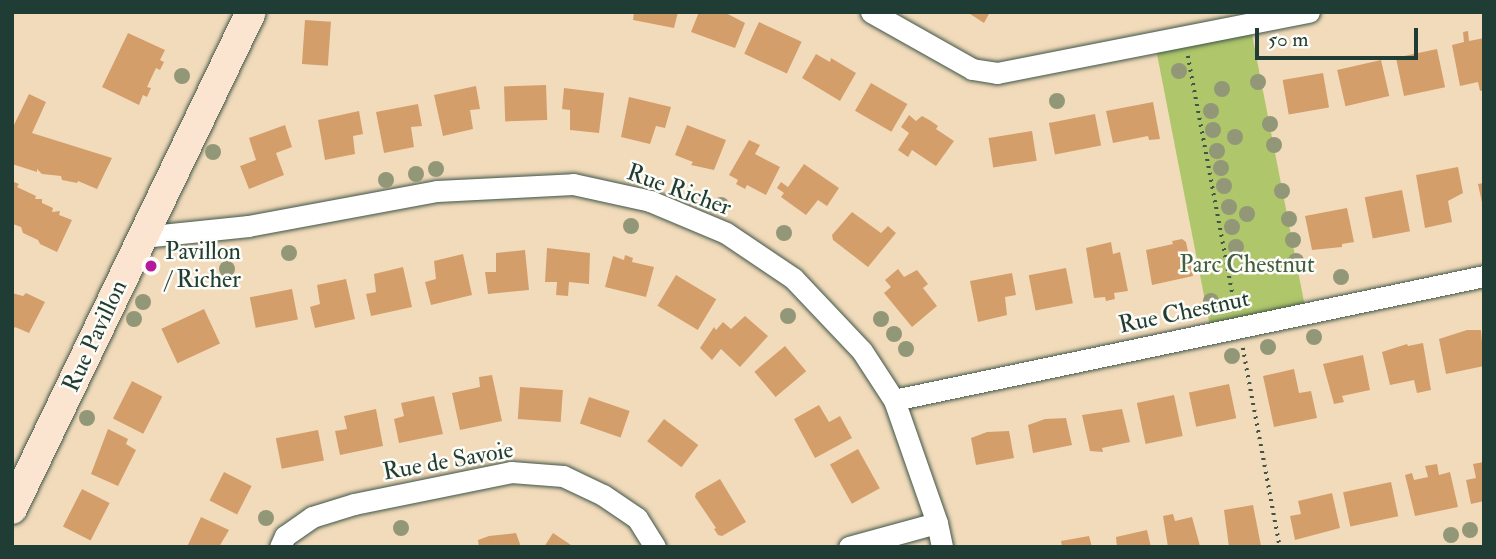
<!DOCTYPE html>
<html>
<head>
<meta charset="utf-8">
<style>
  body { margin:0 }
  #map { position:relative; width:1496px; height:559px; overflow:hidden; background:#f2dbbb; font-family:"IM FELL Double Pica",serif }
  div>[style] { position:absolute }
  .green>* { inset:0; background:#afc66b; transform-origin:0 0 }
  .building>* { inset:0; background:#d49e6b; transform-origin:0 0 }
  .path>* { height:3.5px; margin-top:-1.75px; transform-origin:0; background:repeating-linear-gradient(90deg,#3f5548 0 2px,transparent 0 7px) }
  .roads { filter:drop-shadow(0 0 2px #3f5548) drop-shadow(0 0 2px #3f5548) }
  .street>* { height:21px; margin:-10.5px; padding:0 10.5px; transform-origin:10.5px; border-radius:10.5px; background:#fff }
  .secondary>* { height:30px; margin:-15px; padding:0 15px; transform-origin:15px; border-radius:15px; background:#fce5d0 }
  .trees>* { width:16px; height:16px; margin:-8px; border-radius:50%; background:#929778 }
  .dots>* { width:19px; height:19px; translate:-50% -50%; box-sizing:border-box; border:4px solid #fdfcf7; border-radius:50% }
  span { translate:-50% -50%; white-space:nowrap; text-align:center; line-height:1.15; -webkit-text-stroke:5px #fdfcf7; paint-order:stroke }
  .street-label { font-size:24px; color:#1f3d34 }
  .poi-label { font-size:24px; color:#1f3d34 }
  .left { translate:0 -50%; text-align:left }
  .park-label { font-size:24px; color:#435f42 }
  .frame { position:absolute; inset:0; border:14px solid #1f3d34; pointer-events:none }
  .scale { position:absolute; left:1255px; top:28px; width:163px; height:32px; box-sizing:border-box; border:4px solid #1f3d34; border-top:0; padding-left:9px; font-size:21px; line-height:24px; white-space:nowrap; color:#1f3d34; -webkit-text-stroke:5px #fdfcf7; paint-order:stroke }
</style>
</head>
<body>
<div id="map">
  <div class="green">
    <div style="left:1250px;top:24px;width:295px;height:97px;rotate:79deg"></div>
  </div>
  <div class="building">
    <div style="clip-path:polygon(634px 12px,678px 12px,674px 28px,633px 20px)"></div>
    <div style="clip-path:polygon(699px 12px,724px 12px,745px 23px,735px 48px,691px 32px)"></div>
    <div style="clip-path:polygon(967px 12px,990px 12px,984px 23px)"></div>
    <div style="left:305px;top:20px;width:26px;height:44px;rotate:4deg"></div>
    <div style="left:759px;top:22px;width:47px;height:35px;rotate:25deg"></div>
    <div style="clip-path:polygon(1468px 31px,1469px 41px,1484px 38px,1484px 90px,1480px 91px,1478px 82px,1460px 86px,1452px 45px,1464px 42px,1463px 32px)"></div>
    <div style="clip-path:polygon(128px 33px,165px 50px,160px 60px,164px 62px,160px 70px,156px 68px,147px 87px,151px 88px,147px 97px,143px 95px,139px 105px,102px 87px)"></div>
    <div style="left:1437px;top:49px;width:39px;height:42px;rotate:78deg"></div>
    <div style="clip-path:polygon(816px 54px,830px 62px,831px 58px,856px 73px,840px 101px,802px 78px)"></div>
    <div style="left:1381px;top:60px;width:37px;height:45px;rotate:77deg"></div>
    <div style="left:1323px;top:73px;width:35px;height:41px;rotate:80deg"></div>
    <div style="left:871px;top:83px;width:42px;height:32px;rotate:30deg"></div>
    <div style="left:546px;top:85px;width:35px;height:42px;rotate:88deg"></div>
    <div style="clip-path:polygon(476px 86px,480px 109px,470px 110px,473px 129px,443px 136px,434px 95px)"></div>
    <div style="clip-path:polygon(564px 88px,604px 93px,599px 133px,570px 130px,570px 110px,562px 109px)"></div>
    <div style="clip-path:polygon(29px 94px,46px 102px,32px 133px,112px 158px,97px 189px,78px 181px,77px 183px,62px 180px,61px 176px,42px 174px,37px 169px,37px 172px,12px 164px,12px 129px)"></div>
    <div style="clip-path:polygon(629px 97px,671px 107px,665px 128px,656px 126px,650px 144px,621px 137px)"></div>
    <div style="clip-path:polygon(1153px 102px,1160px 139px,1149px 140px,1148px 136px,1113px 143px,1106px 111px)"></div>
    <div style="clip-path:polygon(418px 104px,422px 126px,411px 127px,414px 147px,384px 153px,376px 112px)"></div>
    <div style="clip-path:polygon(359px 111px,363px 134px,353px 136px,355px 154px,325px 160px,318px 120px)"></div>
    <div style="left:1095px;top:114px;width:32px;height:47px;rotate:79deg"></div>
    <div style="clip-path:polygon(909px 115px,916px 121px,922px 116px,931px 121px,938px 126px,936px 129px,954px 141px,936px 166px,912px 150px,908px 157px,898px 150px,909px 133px,901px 127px)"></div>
    <div style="clip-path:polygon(285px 125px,292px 147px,276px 153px,284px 175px,249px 189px,240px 166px,256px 160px,249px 138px)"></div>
    <div style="clip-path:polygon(687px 125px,726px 140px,714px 170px,691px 165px,693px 162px,675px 155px)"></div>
    <div style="left:1032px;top:131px;width:30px;height:44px;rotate:81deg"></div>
    <div style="clip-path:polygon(749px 140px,760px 145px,755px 154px,780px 167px,766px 195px,747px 185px,745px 189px,736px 184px,738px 180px,729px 175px)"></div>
    <div style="clip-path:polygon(804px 164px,839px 188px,827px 206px,818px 200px,806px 215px,781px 197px,784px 193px,777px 188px,781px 182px,788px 187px)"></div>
    <div style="clip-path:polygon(1458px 167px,1463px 193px,1448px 201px,1452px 222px,1425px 228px,1416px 175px)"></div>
    <div style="clip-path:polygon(12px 181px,19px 184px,17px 187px,36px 196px,35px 199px,42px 199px,42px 203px,53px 208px,52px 212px,60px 211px,59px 215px,72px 220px,57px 252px,40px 244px,38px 240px,23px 233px,21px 227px,13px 224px)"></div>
    <div style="clip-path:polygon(1484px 183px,1484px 206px,1483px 207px,1478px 184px)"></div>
    <div style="left:1402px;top:190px;width:42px;height:38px;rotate:79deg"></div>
    <div style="clip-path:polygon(1347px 208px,1354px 242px,1342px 244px,1342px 247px,1312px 250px,1305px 216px)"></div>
    <div style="clip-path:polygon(852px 212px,881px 233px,888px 226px,896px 233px,868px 267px,833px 240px,832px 235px)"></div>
    <div style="clip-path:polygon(1182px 239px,1186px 242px,1193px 276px,1152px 285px,1146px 250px,1173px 244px,1172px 241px)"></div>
    <div style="clip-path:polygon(1111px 242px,1113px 254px,1120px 252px,1128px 291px,1114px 293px,1115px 299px,1106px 301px,1105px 297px,1094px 298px,1086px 248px)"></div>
    <div style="clip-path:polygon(547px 248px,590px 253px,589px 284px,569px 282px,568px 296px,556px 295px,557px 282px,545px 282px)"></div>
    <div style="clip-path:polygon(525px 250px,529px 290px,488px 294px,485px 272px,496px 272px,496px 253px)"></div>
    <div style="clip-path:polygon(463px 254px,472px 295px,431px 305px,425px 282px,436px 279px,434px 261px)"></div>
    <div style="clip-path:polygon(625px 255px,633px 258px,632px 262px,654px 267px,646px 297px,605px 287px,613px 256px,624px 260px)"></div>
    <div style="clip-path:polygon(403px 267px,412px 307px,371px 316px,366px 294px,376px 292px,374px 274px)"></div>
    <div style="left:1066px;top:268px;width:36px;height:38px;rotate:79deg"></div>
    <div style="clip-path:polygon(898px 269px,904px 277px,917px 270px,928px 284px,923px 288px,937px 306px,912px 327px,884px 293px,891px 287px,885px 280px)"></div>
    <div style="clip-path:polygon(1012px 273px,1016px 295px,1005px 297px,1007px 315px,978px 322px,970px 281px)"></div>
    <div style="left:676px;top:275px;width:47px;height:36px;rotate:31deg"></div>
    <div style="clip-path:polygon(346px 279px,355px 319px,315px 328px,310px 307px,320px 304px,317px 285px)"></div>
    <div style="left:292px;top:289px;width:31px;height:43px;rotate:79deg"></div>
    <div style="clip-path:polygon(12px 293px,23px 296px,26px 293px,45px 302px,29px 333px,15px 327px,12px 332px)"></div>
    <div style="left:204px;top:309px;width:38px;height:47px;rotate:65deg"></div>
    <div style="clip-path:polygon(745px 316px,768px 336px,740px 367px,721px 349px,712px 360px,700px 348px,714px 327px,716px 330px,723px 322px,731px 329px)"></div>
    <div style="clip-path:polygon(1467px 330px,1481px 330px,1484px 366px,1446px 374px,1439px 339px)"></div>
    <div style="clip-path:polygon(1423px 343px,1431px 390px,1417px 393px,1414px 380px,1390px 385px,1382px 352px,1407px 344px,1408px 346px)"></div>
    <div style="left:785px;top:346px;width:33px;height:40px;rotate:50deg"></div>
    <div style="clip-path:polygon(1363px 355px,1370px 390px,1342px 396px,1344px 402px,1334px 404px,1323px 364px)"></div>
    <div style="clip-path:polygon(1294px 369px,1299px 393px,1311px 391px,1317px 418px,1274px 427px,1263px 376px)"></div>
    <div style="clip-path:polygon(492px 375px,502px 421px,460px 430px,452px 393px,480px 387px,479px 377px)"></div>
    <div style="left:132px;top:381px;width:34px;height:42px;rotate:27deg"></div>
    <div style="left:1229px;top:384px;width:35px;height:41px;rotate:78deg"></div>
    <div style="left:520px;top:387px;width:43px;height:32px;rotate:4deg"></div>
    <div style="left:1174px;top:395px;width:42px;height:38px;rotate:78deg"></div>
    <div style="clip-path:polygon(434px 396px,443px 434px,399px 443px,394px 419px,404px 416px,401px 403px)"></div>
    <div style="left:589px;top:397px;width:43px;height:28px;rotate:19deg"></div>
    <div style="clip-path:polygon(819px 405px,829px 422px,840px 416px,852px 438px,815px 458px,794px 419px)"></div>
    <div style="clip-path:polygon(376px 409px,383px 446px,340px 455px,335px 431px,347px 429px,344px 416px)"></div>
    <div style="clip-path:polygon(1122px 409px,1130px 442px,1102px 448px,1103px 452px,1090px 451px,1082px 415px)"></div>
    <div style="clip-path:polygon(1066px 418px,1072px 445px,1033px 453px,1028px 425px,1045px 419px)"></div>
    <div style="left:664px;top:419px;width:43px;height:28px;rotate:37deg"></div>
    <div style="clip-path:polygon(108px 429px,128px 439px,126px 444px,136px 450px,118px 486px,91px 474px)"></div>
    <div style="left:318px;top:430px;width:31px;height:43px;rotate:79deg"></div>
    <div style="clip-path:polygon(1009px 431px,1014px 458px,976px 465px,971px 438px,987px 432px)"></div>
    <div style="left:858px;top:449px;width:45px;height:32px;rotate:61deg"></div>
    <div style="clip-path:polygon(1484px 462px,1484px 501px,1471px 504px,1466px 480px,1476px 478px,1473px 464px)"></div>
    <div style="clip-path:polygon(1437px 464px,1439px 475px,1450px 472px,1458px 507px,1415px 516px,1405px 475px,1412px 473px,1414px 480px,1428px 477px,1425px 466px)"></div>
    <div style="left:224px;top:472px;width:31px;height:32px;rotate:27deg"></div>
    <div style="clip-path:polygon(720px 479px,746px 522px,722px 536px,718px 535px,714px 529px,716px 528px,695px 497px,696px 493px)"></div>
    <div style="left:1391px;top:482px;width:35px;height:49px;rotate:78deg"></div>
    <div style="left:82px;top:489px;width:31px;height:42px;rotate:27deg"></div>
    <div style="clip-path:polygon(1332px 493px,1340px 528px,1295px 540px,1290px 516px,1301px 514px,1298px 501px)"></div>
    <div style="clip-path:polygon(1253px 505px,1261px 546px,1229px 547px,1224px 510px)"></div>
    <div style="clip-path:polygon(1173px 514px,1175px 521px,1192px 517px,1200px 546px,1168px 547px,1163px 516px)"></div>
    <div style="clip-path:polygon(201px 517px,229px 530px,219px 547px,187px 547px)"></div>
    <div style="clip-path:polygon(1147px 530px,1151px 547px,1117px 547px,1116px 537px)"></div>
    <div style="clip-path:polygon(516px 533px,521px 547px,479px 547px,478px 540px,489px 536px)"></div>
    <div style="clip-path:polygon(553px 533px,574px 547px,544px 547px)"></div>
    <div style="clip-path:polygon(1089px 536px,1092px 547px,1062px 547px,1061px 541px)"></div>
  </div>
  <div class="path">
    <div style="left:1188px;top:56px;width:254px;rotate:79.4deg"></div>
    <div style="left:1243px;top:348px;width:202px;rotate:79.5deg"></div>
  </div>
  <div class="roads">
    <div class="street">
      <div style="left:871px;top:12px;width:116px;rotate:29.4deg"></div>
      <div style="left:972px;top:69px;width:25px;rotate:9deg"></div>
      <div style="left:997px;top:73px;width:318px;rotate:-11.1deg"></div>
      <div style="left:142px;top:237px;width:107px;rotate:-5.9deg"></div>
      <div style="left:248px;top:226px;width:192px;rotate:-10.5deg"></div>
      <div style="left:437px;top:191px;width:136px;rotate:-2.9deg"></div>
      <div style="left:573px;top:184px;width:79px;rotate:12.4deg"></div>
      <div style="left:650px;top:201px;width:82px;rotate:22.8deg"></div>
      <div style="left:726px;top:233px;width:81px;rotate:33.9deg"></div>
      <div style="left:793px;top:278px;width:100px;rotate:46.6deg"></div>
      <div style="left:862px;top:351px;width:59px;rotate:56.9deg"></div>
      <div style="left:894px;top:400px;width:130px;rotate:70.7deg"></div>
      <div style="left:937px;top:523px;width:25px;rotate:78deg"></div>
      <div style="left:894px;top:400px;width:603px;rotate:-11.87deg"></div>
      <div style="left:280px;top:547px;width:12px;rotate:-66deg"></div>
      <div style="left:285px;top:536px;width:33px;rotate:-35deg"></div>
      <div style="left:312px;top:517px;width:44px;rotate:-17.2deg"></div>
      <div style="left:354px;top:504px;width:160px;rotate:-11.5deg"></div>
      <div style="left:511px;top:472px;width:52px;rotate:4.4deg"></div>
      <div style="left:563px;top:476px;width:44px;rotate:25.4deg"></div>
      <div style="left:603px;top:495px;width:41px;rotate:34.1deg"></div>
      <div style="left:637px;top:518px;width:34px;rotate:58deg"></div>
      <div style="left:849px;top:547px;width:91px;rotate:-15.3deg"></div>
    </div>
    <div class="secondary">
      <div style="left:12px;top:509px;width:551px;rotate:-64.32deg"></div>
    </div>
  </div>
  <div class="trees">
    <div style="left:1179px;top:71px"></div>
    <div style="left:182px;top:76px"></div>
    <div style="left:1258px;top:82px"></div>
    <div style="left:1222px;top:89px"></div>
    <div style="left:1057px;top:101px"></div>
    <div style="left:1211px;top:111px"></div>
    <div style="left:1270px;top:124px"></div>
    <div style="left:1213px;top:130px"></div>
    <div style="left:1235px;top:137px"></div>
    <div style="left:1274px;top:145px"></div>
    <div style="left:1217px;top:151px"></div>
    <div style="left:213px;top:152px"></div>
    <div style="left:1221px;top:168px"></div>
    <div style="left:436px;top:169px"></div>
    <div style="left:416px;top:174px"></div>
    <div style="left:386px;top:180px"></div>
    <div style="left:1224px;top:186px"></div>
    <div style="left:1282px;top:191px"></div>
    <div style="left:721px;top:205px"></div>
    <div style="left:1229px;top:207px"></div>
    <div style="left:1247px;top:214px"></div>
    <div style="left:1289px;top:219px"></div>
    <div style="left:631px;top:226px"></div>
    <div style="left:1232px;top:227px"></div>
    <div style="left:784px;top:233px"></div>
    <div style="left:1293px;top:240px"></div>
    <div style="left:1236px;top:247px"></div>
    <div style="left:289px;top:253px"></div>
    <div style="left:1296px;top:261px"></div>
    <div style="left:227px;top:269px"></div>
    <div style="left:1341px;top:277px"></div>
    <div style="left:1211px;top:301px"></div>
    <div style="left:143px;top:302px"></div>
    <div style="left:788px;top:316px"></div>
    <div style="left:134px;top:319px"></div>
    <div style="left:881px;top:319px"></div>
    <div style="left:894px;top:334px"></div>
    <div style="left:1314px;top:337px"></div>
    <div style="left:1268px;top:347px"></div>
    <div style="left:906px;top:349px"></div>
    <div style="left:1232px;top:356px"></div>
    <div style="left:87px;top:418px"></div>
    <div style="left:266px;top:518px"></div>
    <div style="left:401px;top:528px"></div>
    <div style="left:1470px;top:530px"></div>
    <div style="left:1451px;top:535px"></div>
  </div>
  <div class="dots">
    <div style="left:151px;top:266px;background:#b5179e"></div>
  </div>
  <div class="street-label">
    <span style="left:679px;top:190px;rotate:20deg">Rue Richer</span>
    <span style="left:1184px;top:312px;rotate:-12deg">Rue Chestnut</span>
    <span style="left:95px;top:336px;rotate:-65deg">Rue Pavillon</span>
    <span style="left:448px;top:461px;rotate:-10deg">Rue de Savoie</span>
  </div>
  <div class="poi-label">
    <span class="left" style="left:165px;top:266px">Pavillon<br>/ Richer</span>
  </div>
  <div class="park-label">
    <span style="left:1247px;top:265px">Parc Chestnut</span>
  </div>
  <div class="frame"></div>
  <div class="scale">50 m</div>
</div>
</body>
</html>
